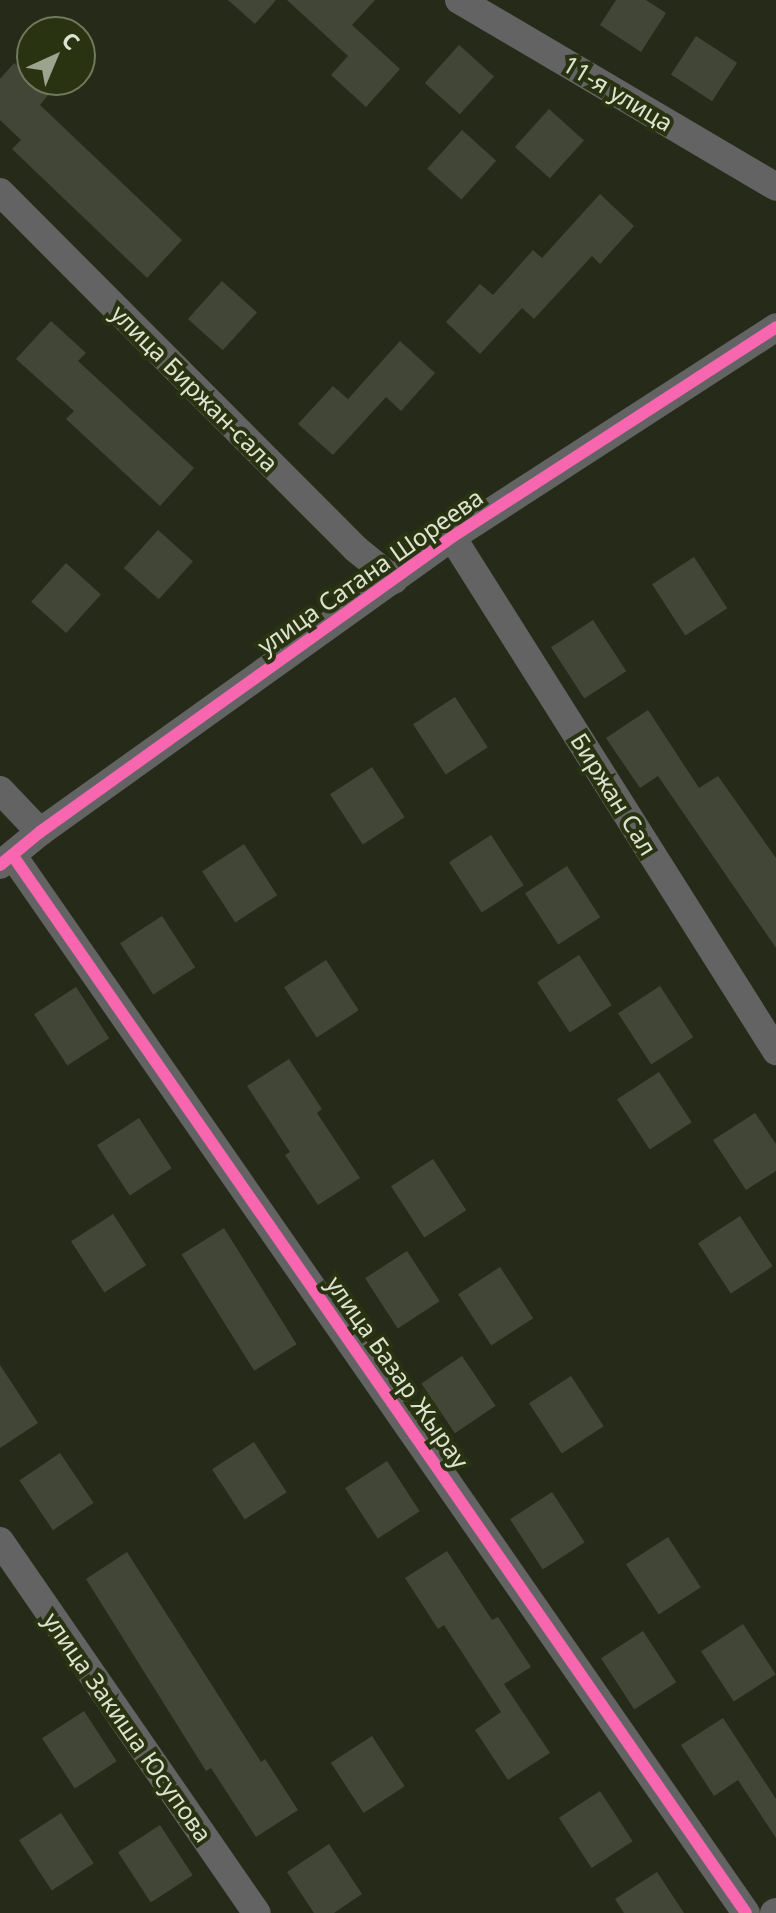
<!DOCTYPE html>
<html>
<head>
<meta charset="utf-8">
<style>
  body { margin:0 }
  #map { position:relative; width:776px; height:1913px; overflow:hidden; background:#262b19; font-family:"Noto Sans",sans-serif }
  div>[style] { position:absolute }
  .building>* { inset:0; background:#424637; transform-origin:0 0 }
  .street>* { height:28px; margin:-14px; padding:0 14px; transform-origin:14px; border-radius:14px; background:#636363 }
  .cycleway>* { height:12px; margin:-6px; padding:0 6px; transform-origin:6px; border-radius:6px; background:#f766af }
  span { translate:-50% -50%; white-space:nowrap; text-align:center; line-height:1.15; -webkit-text-stroke:8px #293311; paint-order:stroke }
  .street-label { font-size:24px; color:#dce3cf }
  .north { position:absolute; left:16px; top:16px; width:80px; height:80px; box-sizing:border-box; background:#293311; border:2px solid #71795d; border-radius:50%; rotate:44deg; font-size:22px; font-weight:700; line-height:32px; text-align:center; color:#dce3cf }
  .north::after { content:''; display:block; margin:auto; width:28px; height:36px; background:#9ca38f; clip-path:polygon(50% 0,100% 100%,50% 72%,0 100%) }
</style>
</head>
<body>
<div id="map">
  <div class="building">
    <div style="clip-path:polygon(228px 0,276px 0,255px 24px)"></div>
    <div style="clip-path:polygon(287px 0,375px 0,352px 25px,400px 69px,366px 107px,331px 75px,348px 56px)"></div>
    <div style="clip-path:polygon(616px 0,646px 0,666px 13px,641px 52px,600px 25px)"></div>
    <div style="left:696px;top:36px;width:49px;height:46px;rotate:33deg"></div>
    <div style="left:459px;top:45px;width:47px;height:51px;rotate:42deg"></div>
    <div style="clip-path:polygon(14px 63px,48px 95px,40px 105px,182px 240px,147px 278px,12px 149px,21px 140px,0 120px,0 79px)"></div>
    <div style="left:549px;top:109px;width:47px;height:51px;rotate:42deg"></div>
    <div style="left:462px;top:130px;width:46px;height:52px;rotate:42deg"></div>
    <div style="clip-path:polygon(600px 194px,634px 226px,600px 264px,592px 256px,534px 319px,522px 308px,480px 354px,446px 322px,480px 284px,493px 295px,533px 250px,542px 258px)"></div>
    <div style="left:222px;top:281px;width:47px;height:51px;rotate:42deg"></div>
    <div style="clip-path:polygon(51px 321px,86px 353px,78px 361px,194px 468px,160px 506px,66px 419px,74px 411px,16px 359px)"></div>
    <div style="clip-path:polygon(400px 341px,435px 373px,401px 411px,386px 397px,333px 455px,298px 424px,333px 386px,348px 399px)"></div>
    <div style="left:158px;top:530px;width:47px;height:51px;rotate:42deg"></div>
    <div style="left:694px;top:557px;width:61px;height:50px;rotate:57deg"></div>
    <div style="left:66px;top:563px;width:47px;height:52px;rotate:42deg"></div>
    <div style="left:593px;top:620px;width:61px;height:50px;rotate:57deg"></div>
    <div style="left:455px;top:697px;width:60px;height:50px;rotate:57deg"></div>
    <div style="clip-path:polygon(648px 710px,699px 788px,718px 776px,776px 858px,776px 948px,658px 776px,640px 788px,606px 738px)"></div>
    <div style="left:372px;top:767px;width:60px;height:50px;rotate:57deg"></div>
    <div style="left:491px;top:835px;width:60px;height:50px;rotate:57deg"></div>
    <div style="left:244px;top:844px;width:61px;height:50px;rotate:57deg"></div>
    <div style="left:567px;top:866px;width:61px;height:50px;rotate:57deg"></div>
    <div style="left:162px;top:916px;width:61px;height:50px;rotate:57deg"></div>
    <div style="left:579px;top:955px;width:60px;height:50px;rotate:57deg"></div>
    <div style="left:326px;top:960px;width:60px;height:50px;rotate:57deg"></div>
    <div style="left:660px;top:986px;width:61px;height:50px;rotate:57deg"></div>
    <div style="left:76px;top:987px;width:61px;height:50px;rotate:57deg"></div>
    <div style="clip-path:polygon(289px 1059px,322px 1109px,317px 1113px,360px 1178px,318px 1205px,285px 1155px,290px 1152px,247px 1086px)"></div>
    <div style="left:659px;top:1072px;width:60px;height:50px;rotate:57deg"></div>
    <div style="clip-path:polygon(755px 1113px,776px 1144px,776px 1171px,746px 1190px,713px 1140px)"></div>
    <div style="left:139px;top:1118px;width:60px;height:50px;rotate:57deg"></div>
    <div style="left:433px;top:1159px;width:61px;height:50px;rotate:57deg"></div>
    <div style="left:113px;top:1214px;width:61px;height:50px;rotate:57deg"></div>
    <div style="left:740px;top:1216px;width:60px;height:50px;rotate:57deg"></div>
    <div style="left:224px;top:1228px;width:137px;height:50px;rotate:58deg"></div>
    <div style="left:407px;top:1251px;width:60px;height:50px;rotate:57deg"></div>
    <div style="left:500px;top:1267px;width:61px;height:50px;rotate:57deg"></div>
    <div style="left:462px;top:1356px;width:60px;height:49px;rotate:56deg"></div>
    <div style="clip-path:polygon(0 1365px,38px 1423px,0 1448px)"></div>
    <div style="left:571px;top:1376px;width:60px;height:50px;rotate:57deg"></div>
    <div style="left:254px;top:1442px;width:60px;height:50px;rotate:57deg"></div>
    <div style="left:60px;top:1453px;width:60px;height:49px;rotate:56deg"></div>
    <div style="left:387px;top:1461px;width:60px;height:50px;rotate:57deg"></div>
    <div style="left:552px;top:1492px;width:60px;height:50px;rotate:57deg"></div>
    <div style="left:668px;top:1537px;width:60px;height:50px;rotate:57deg"></div>
    <div style="clip-path:polygon(447px 1551px,492px 1620px,498px 1617px,531px 1667px,504px 1684px,550px 1753px,508px 1780px,475px 1730px,501px 1712px,444px 1625px,438px 1629px,405px 1578px)"></div>
    <div style="clip-path:polygon(127px 1552px,261px 1762px,265px 1759px,298px 1810px,256px 1837px,211px 1768px,206px 1771px,86px 1579px)"></div>
    <div style="left:743px;top:1624px;width:60px;height:50px;rotate:57deg"></div>
    <div style="left:643px;top:1631px;width:61px;height:50px;rotate:57deg"></div>
    <div style="left:84px;top:1711px;width:60px;height:50px;rotate:57deg"></div>
    <div style="clip-path:polygon(723px 1718px,776px 1799px,776px 1838px,738px 1780px,714px 1796px,681px 1745px)"></div>
    <div style="left:372px;top:1736px;width:60px;height:49px;rotate:57deg"></div>
    <div style="left:600px;top:1791px;width:60px;height:49px;rotate:57deg"></div>
    <div style="left:61px;top:1813px;width:60px;height:50px;rotate:57deg"></div>
    <div style="left:160px;top:1825px;width:60px;height:50px;rotate:57deg"></div>
    <div style="clip-path:polygon(329px 1844px,362px 1894px,334px 1913px,314px 1913px,287px 1872px)"></div>
    <div style="clip-path:polygon(657px 1872px,684px 1913px,624px 1913px,615px 1899px)"></div>
  </div>
  <div class="street">
    <div style="left:459px;top:0;width:368px;rotate:30.5deg"></div>
    <div style="left:0;top:192px;width:504px;rotate:45.08deg"></div>
    <div style="left:356px;top:549px;width:49px;rotate:39.2deg"></div>
    <div style="left:452px;top:537px;width:608px;rotate:57.77deg"></div>
    <div style="left:0;top:790px;width:58px;rotate:46.4deg"></div>
    <div style="left:13px;top:856px;width:1286px;rotate:55.26deg"></div>
    <div style="left:0;top:865px;width:52px;rotate:-39.5deg"></div>
    <div style="left:40px;top:832px;width:507px;rotate:-35.6deg"></div>
    <div style="left:452px;top:537px;width:386px;rotate:-32.9deg"></div>
    <div style="left:0;top:1541px;width:452px;rotate:55.4deg"></div>
    <div style="left:774px;top:1913px;width:2px;rotate:-27deg"></div>
  </div>
  <div class="cycleway">
    <div style="left:13px;top:856px;width:1286px;rotate:55.26deg"></div>
    <div style="left:0;top:865px;width:52px;rotate:-39.5deg"></div>
    <div style="left:40px;top:832px;width:507px;rotate:-35.6deg"></div>
    <div style="left:452px;top:537px;width:386px;rotate:-32.9deg"></div>
  </div>
  <div class="street-label">
    <span style="left:618px;top:93px;rotate:31deg">11-я улица</span>
    <span style="left:195px;top:388px;rotate:45deg">улица Биржан-сала</span>
    <span style="left:370px;top:571px;rotate:-35deg">улица Сатана Шореева</span>
    <span style="left:614px;top:794px;rotate:58deg">Биржан Сал</span>
    <span style="left:398px;top:1372px;rotate:55deg">улица Базар Жырау</span>
    <span style="left:128px;top:1727px;rotate:55deg">улица Закиша Юсупова</span>
  </div>
  <div class="north">С</div>
</div>
</body>
</html>
